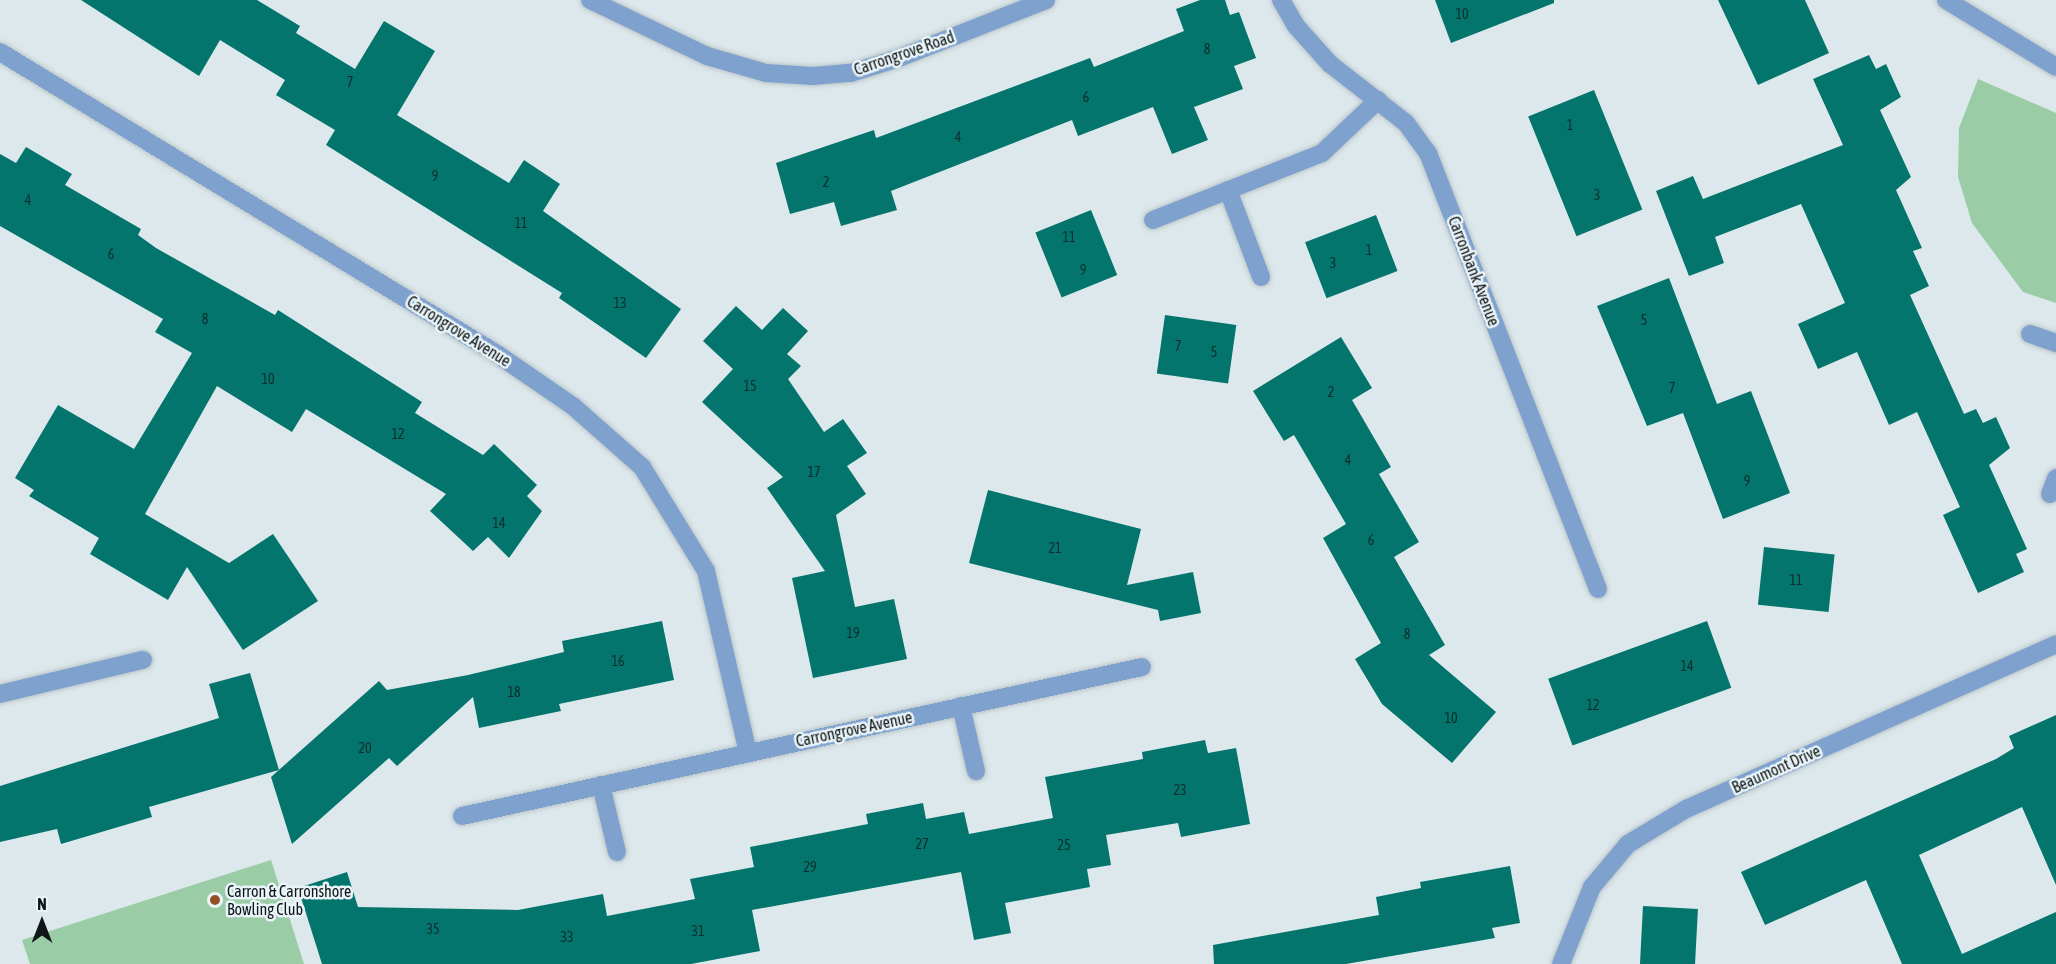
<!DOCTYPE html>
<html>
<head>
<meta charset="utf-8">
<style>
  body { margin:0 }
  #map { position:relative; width:2056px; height:964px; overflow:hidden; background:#dde8ec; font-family:"Asap Condensed",sans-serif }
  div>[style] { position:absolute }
  .green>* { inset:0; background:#9acca6 }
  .building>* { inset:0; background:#04756d; transform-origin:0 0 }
  .roads { filter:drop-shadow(0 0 2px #bcc6ca) drop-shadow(0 0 2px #bcc6ca) }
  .minor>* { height:18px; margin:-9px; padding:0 9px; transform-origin:9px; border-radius:9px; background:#7ea1cd }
  .dots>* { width:16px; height:16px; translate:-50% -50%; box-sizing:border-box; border:3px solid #eaf5f9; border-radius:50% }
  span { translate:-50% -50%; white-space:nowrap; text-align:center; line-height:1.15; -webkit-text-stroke:5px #eaf5f9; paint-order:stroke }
  .number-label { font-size:14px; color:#0e2d2c }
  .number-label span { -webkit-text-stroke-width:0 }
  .street-label { font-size:16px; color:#111516 }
  .poi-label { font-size:16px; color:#111516 }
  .left { translate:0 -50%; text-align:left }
  .north { position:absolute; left:12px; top:892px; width:60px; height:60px; -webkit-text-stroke:4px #eaf5f9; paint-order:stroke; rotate:0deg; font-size:16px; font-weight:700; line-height:24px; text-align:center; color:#111516 }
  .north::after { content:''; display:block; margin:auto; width:21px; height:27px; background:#111516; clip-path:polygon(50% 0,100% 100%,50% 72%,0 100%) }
</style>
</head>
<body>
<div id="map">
  <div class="green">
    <div style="clip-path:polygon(1978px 79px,2056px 113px,2056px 303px,2023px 292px,1972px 223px,1958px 177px,1959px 128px)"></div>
    <div style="clip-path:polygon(271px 860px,304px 964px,30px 964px,22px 940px)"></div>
  </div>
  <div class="building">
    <div style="clip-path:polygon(81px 0,257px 0,300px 26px,296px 33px,355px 69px,384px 21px,435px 51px,397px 115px,509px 183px,524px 160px,560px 184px,543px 211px,681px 309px,646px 358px,559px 298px,562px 293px,326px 145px,335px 130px,276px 95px,285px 80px,220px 40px,199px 76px)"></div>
    <div style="clip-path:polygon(1200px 0,1225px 0,1230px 15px,1239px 12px,1256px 58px,1234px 66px,1243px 89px,1194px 107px,1208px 140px,1172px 154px,1153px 107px,1078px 136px,1072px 120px,891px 191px,897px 210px,841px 226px,834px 202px,790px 214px,776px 163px,874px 130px,876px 138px,1090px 58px,1094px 67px,1184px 31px,1176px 9px)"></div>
    <div style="clip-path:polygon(1435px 0,1554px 0,1554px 3px,1451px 43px)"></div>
    <div style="clip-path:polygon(1718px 0,1805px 0,1829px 53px,1758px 85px)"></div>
    <div style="clip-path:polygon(1869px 55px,1876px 69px,1886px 64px,1901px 97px,1880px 110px,1911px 177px,1896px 190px,1922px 248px,1913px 251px,1929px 286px,1910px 295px,1964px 414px,1976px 409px,1983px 423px,1996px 417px,2010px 448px,1989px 465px,2027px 549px,2016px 554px,2024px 572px,1978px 593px,1943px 515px,1960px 507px,1917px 412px,1889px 425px,1857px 352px,1818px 369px,1798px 324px,1845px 303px,1801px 204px,1715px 237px,1724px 263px,1689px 276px,1656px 191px,1693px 176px,1703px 199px,1843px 145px,1813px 79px)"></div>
    <div style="left:1594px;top:90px;width:129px;height:71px;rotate:68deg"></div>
    <div style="clip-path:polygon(26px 147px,72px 174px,65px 185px,141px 229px,138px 235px,156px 248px,275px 315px,278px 310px,422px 402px,415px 413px,483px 455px,494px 444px,537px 485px,527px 496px,542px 511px,509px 558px,488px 537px,473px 551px,430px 511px,446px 494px,306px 409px,292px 432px,217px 386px,145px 514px,229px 563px,273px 534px,318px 601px,243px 650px,187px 567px,168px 600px,90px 554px,99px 538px,29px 496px,34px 490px,15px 478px,58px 405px,134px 449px,192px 353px,155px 332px,163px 319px,0 226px,0 154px,16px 163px)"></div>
    <div style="left:1091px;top:210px;width:70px;height:60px;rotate:68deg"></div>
    <div style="left:1376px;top:215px;width:60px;height:76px;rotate:69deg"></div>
    <div style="clip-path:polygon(1669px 278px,1717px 404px,1751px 391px,1790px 493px,1723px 519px,1683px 413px,1647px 426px,1597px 306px)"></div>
    <div style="clip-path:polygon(736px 306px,762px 330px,783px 308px,808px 331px,787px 354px,801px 366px,788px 379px,824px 432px,843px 419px,867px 453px,847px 466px,866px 494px,836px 515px,855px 607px,894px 599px,907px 659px,813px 678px,792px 578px,825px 571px,767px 488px,783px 477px,702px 402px,733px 369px,703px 341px)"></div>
    <div style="left:1165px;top:315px;width:72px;height:59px;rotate:8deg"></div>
    <div style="clip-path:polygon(1341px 337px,1372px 388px,1352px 400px,1391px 467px,1379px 474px,1419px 542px,1394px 557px,1445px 645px,1429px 655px,1496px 712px,1452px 763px,1382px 704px,1355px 659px,1381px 643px,1323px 538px,1346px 524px,1294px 435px,1284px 441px,1253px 391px)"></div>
    <div style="clip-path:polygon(988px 490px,1141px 529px,1127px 585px,1193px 572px,1201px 613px,1160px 621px,1158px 610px,969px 563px)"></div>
    <div style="left:1764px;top:547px;width:71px;height:58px;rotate:6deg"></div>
    <div style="clip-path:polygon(662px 621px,674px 680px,559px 704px,561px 711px,479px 728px,473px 697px,397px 766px,389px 758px,292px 844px,271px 777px,379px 681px,387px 690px,468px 675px,564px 652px,562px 641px)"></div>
    <div style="left:1707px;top:621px;width:71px;height:169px;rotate:70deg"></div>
    <div style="clip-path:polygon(250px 673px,279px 770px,149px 807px,152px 817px,61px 844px,57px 829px,0 842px,0 786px,219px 718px,209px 684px)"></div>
    <div style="clip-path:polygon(2056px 715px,2056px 885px,2022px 807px,1919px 855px,1962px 954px,2056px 912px,2056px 964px,1902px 964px,1866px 880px,1765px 925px,1741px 872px,1996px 759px,2014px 748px,2009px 736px)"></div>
    <div style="clip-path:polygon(1205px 740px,1208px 753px,1236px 748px,1250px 824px,1181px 837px,1178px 823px,1106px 835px,1111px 865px,1087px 869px,1090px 887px,1005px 903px,1011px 933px,974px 940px,961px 872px,752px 910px,760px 951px,691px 964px,322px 964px,298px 888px,347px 872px,358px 907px,518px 910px,603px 894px,607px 916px,695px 899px,690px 879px,754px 867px,750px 847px,868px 824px,866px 814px,923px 803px,926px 819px,964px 812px,969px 834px,1053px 818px,1045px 777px,1143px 759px,1142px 752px)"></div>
    <div style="clip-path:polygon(1510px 866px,1520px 923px,1492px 928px,1495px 938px,1346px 964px,1214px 964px,1213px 945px,1379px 915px,1376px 897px,1421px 888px,1420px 882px)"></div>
    <div style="left:1643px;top:906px;width:55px;height:58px;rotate:3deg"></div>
  </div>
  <div class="roads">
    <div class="minor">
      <div style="left:590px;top:0;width:130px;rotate:25.6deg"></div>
      <div style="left:707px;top:56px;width:61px;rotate:16.1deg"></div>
      <div style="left:766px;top:73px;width:47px;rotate:3.7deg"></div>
      <div style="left:813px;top:76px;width:38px;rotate:-5deg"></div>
      <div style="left:851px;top:73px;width:50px;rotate:-17.4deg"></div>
      <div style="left:899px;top:58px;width:158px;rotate:-21.5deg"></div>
      <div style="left:1281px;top:0;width:30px;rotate:60deg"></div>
      <div style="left:1296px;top:26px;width:51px;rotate:48.2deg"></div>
      <div style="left:1330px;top:64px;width:96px;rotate:37.8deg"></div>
      <div style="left:1406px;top:123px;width:37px;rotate:54deg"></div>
      <div style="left:1428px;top:153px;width:468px;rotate:68.7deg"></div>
      <div style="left:1946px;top:0;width:129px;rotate:31.3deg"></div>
      <div style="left:0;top:52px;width:582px;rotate:31.28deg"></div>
      <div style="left:497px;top:354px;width:93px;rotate:34.5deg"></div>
      <div style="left:574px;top:407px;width:91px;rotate:41.4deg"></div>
      <div style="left:642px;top:467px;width:122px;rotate:58.4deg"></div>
      <div style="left:706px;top:571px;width:187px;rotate:77deg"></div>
      <div style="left:1228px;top:190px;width:93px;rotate:69.2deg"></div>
      <div style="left:1153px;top:220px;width:182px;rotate:-21.6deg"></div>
      <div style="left:1322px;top:153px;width:77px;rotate:-43.4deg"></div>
      <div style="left:2030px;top:334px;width:28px;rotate:19deg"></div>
      <div style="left:2050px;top:494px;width:17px;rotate:-69deg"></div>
      <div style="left:0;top:694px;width:147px;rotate:-13.4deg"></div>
      <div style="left:961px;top:706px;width:67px;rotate:77deg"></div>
      <div style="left:601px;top:785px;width:69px;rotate:76.6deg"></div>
      <div style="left:462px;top:816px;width:696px;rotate:-12.36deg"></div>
      <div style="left:1561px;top:964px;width:83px;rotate:-68.1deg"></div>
      <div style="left:1592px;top:887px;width:56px;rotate:-50.1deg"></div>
      <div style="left:1628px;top:844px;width:68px;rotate:-31.1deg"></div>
      <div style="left:1686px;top:809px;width:405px;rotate:-24deg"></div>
    </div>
  </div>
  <div class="dots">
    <div style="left:215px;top:900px;background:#955025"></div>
  </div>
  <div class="number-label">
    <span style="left:1462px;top:14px">10</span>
    <span style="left:1207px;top:49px">8</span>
    <span style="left:350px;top:82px">7</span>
    <span style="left:1086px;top:97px">6</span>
    <span style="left:1570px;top:125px">1</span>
    <span style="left:958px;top:137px">4</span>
    <span style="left:435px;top:176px">9</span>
    <span style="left:826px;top:182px">2</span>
    <span style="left:1597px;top:195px">3</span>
    <span style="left:28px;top:200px">4</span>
    <span style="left:521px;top:223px">11</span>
    <span style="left:1069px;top:237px">11</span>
    <span style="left:1369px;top:250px">1</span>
    <span style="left:111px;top:254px">6</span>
    <span style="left:1333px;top:263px">3</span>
    <span style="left:1083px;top:270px">9</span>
    <span style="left:620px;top:303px">13</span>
    <span style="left:205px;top:319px">8</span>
    <span style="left:1644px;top:320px">5</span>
    <span style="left:1178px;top:346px">7</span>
    <span style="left:1214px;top:352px">5</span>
    <span style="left:268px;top:379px">10</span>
    <span style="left:750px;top:386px">15</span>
    <span style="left:1672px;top:388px">7</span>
    <span style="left:1331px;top:392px">2</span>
    <span style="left:398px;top:434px">12</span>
    <span style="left:1348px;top:460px">4</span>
    <span style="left:814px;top:472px">17</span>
    <span style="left:1747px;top:481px">9</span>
    <span style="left:499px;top:523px">14</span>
    <span style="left:1371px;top:540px">6</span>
    <span style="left:1055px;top:548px">21</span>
    <span style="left:1796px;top:580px">11</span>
    <span style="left:853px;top:633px">19</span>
    <span style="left:1407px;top:634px">8</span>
    <span style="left:618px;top:661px">16</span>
    <span style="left:1687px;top:666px">14</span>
    <span style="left:514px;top:692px">18</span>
    <span style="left:1593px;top:705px">12</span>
    <span style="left:1451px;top:718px">10</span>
    <span style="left:365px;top:748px">20</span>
    <span style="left:1180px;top:790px">23</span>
    <span style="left:922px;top:844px">27</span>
    <span style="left:1064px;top:845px">25</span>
    <span style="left:810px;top:867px">29</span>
    <span style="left:433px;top:929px">35</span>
    <span style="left:698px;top:931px">31</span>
    <span style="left:567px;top:937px">33</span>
  </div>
  <div class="street-label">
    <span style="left:904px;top:53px;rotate:-19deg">Carrongrove Road</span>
    <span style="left:1474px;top:271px;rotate:69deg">Carronbank Avenue</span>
    <span style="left:459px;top:331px;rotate:32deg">Carrongrove Avenue</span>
    <span style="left:854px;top:729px;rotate:-12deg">Carrongrove Avenue</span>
    <span style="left:1776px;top:769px;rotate:-24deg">Beaumont Drive</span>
  </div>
  <div class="poi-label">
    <span class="left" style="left:227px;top:900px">Carron &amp; Carronshore<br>Bowling Club</span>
  </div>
  <div class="north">N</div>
</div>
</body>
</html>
